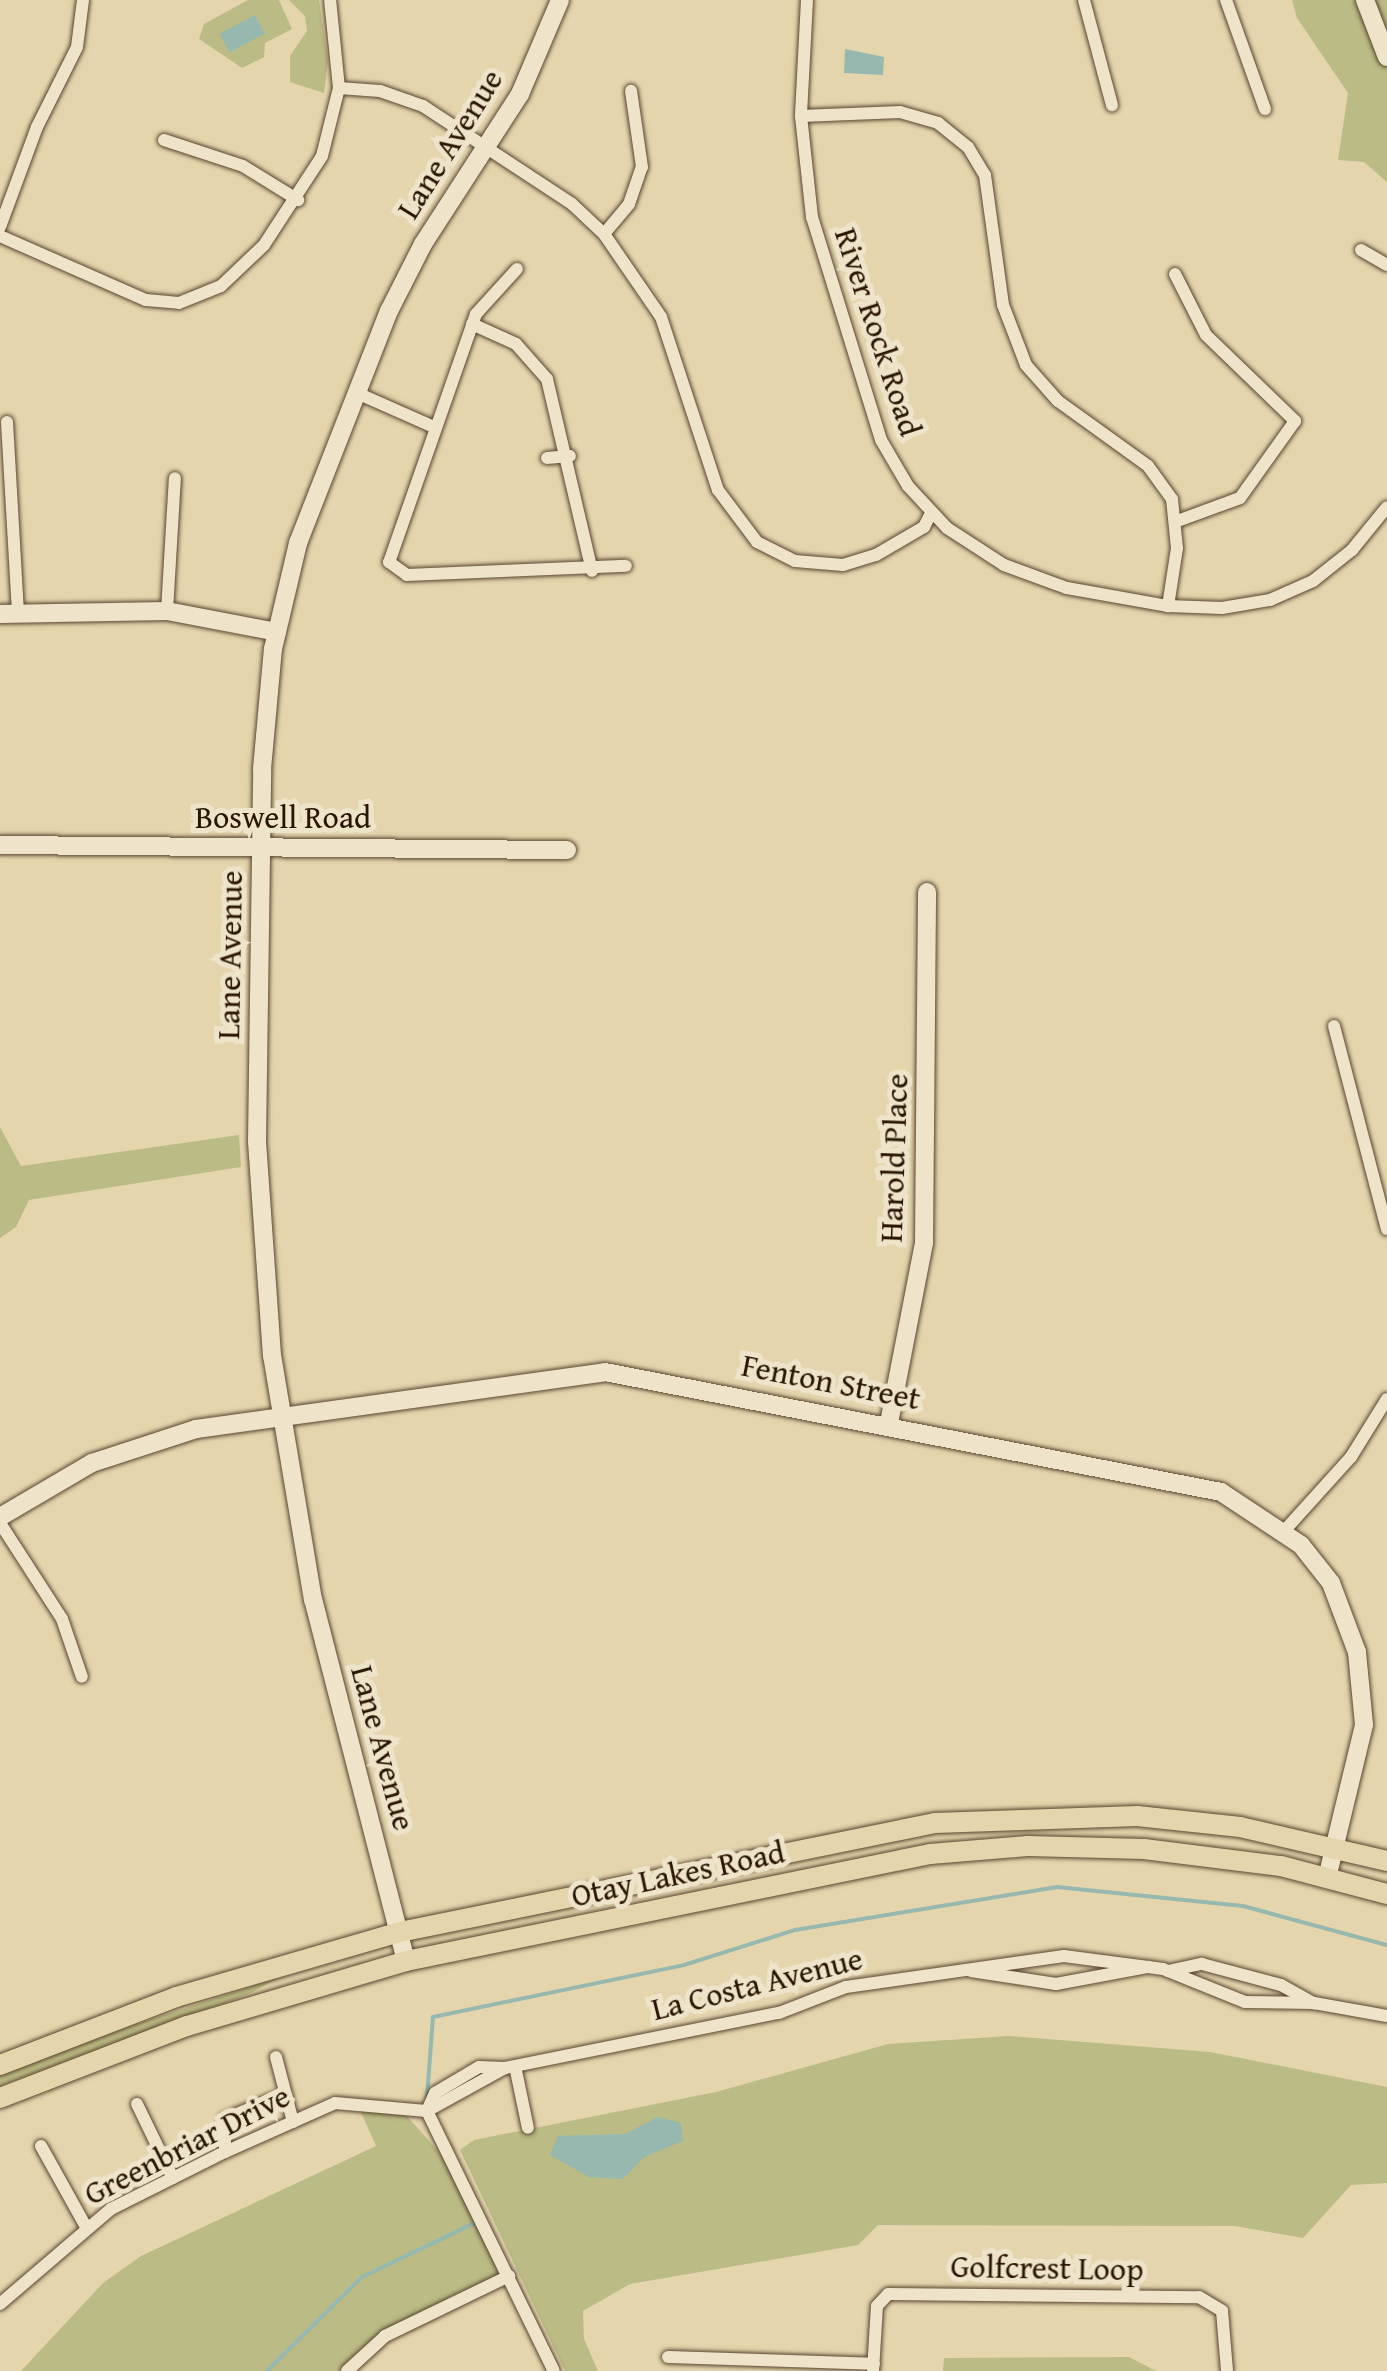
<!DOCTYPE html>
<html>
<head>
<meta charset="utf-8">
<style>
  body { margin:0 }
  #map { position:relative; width:1387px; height:2371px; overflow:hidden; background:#e4d5ad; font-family:"Gentium Book Plus",serif }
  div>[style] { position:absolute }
  .green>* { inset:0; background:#bbbb85 }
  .water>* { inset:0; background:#96b8af; transform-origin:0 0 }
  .stream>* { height:4px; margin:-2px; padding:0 2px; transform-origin:2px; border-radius:2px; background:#96b8af }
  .roads { filter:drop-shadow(0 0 2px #58452e) drop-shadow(0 0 2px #58452e) }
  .street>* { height:12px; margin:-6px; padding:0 6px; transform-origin:6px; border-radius:6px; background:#ede4ca }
  .secondary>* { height:18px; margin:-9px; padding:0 9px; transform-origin:9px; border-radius:9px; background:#ede4ca }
  .primary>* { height:20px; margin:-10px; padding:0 10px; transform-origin:10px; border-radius:10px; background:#e4d5ad }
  span { translate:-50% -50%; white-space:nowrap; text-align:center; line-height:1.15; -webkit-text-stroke:10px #ede4ca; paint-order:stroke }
  .street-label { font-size:32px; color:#2a1503 }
</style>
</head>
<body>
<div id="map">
  <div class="green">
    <div style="clip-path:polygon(248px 0,279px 0,292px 29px,265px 43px,264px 57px,242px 68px,199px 39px,204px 24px)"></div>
    <div style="clip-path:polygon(289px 0,319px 0,328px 62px,324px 93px,290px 82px,290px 56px,307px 31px,305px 16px)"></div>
    <div style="clip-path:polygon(1292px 0,1387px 0,1387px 182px,1364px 162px,1338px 160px,1348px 93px,1297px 18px)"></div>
    <div style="clip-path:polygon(0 1127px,21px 1166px,239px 1135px,241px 1167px,29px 1200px,16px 1227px,0 1238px)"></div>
    <div style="clip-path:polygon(280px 1977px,249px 1994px,0 2086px,0 2075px,73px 2045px)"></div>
    <div style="clip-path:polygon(1009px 2036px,1210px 2052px,1387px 2087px,1387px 2183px,1351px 2185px,1303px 2238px,1235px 2226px,878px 2225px,858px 2245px,630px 2284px,583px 2311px,584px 2339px,598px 2371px,565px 2371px,460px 2150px,474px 2140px,716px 2092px,888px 2044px)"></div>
    <div style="clip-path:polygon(360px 2110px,405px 2114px,439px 2152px,481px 2221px,500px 2276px,405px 2325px,350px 2371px,21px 2371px,103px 2283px,141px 2256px,376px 2146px)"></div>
    <div style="clip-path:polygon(1129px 2357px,1156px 2371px,943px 2371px,944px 2358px)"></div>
  </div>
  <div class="water">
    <div style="left:255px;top:15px;width:21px;height:40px;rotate:62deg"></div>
    <div style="clip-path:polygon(845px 49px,884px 57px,883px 75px,844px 73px)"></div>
    <div style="clip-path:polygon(658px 2117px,681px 2123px,683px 2141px,644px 2157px,623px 2179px,589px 2177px,550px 2155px,558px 2136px,625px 2134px)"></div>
  </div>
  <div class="stream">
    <div style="left:427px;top:2098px;width:81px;rotate:-85.8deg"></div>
    <div style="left:433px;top:2017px;width:256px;rotate:-11.7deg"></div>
    <div style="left:684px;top:1965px;width:116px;rotate:-17.5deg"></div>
    <div style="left:795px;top:1930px;width:266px;rotate:-9.3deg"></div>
    <div style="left:1057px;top:1887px;width:187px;rotate:5.8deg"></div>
    <div style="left:1243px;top:1906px;width:149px;rotate:15.2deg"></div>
    <div style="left:267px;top:2371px;width:134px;rotate:-44.7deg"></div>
    <div style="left:362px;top:2277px;width:127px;rotate:-25.6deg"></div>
  </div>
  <div class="roads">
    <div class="street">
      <div style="left:807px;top:0;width:116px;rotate:93deg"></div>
      <div style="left:801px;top:116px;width:102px;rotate:83.8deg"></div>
      <div style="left:812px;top:217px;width:233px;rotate:72.8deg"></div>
      <div style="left:881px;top:440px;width:53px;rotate:59.6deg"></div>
      <div style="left:908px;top:486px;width:57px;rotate:47.1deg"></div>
      <div style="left:947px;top:528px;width:68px;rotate:33deg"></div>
      <div style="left:1004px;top:565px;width:67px;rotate:20.1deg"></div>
      <div style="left:1067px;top:588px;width:103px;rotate:10.1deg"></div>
      <div style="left:1168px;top:606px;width:54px;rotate:2.1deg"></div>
      <div style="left:1222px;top:608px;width:49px;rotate:-9.5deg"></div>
      <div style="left:1270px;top:600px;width:47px;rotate:-23.8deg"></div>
      <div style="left:1313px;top:581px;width:50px;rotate:-38.5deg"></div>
      <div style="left:1352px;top:550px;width:55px;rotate:-50.9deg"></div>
      <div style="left:1084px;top:0;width:109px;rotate:75.1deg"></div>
      <div style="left:1226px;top:0;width:116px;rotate:70.3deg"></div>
      <div style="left:339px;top:88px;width:41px;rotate:4.2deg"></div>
      <div style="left:380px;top:91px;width:46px;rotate:19.2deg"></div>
      <div style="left:423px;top:106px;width:178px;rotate:33.3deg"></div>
      <div style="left:572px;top:204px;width:44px;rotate:43.2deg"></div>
      <div style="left:604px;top:234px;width:101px;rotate:55.5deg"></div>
      <div style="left:661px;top:317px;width:182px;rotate:71.8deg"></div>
      <div style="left:718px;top:490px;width:65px;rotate:53.1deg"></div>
      <div style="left:757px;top:542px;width:42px;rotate:26.6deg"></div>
      <div style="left:795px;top:561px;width:48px;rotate:4.8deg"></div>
      <div style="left:843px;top:565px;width:34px;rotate:-17deg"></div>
      <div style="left:876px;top:555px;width:56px;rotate:-30.3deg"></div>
      <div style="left:924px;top:527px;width:16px;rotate:-63deg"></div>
      <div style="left:801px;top:116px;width:99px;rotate:-2.3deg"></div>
      <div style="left:900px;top:112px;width:40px;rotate:16deg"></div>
      <div style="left:938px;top:123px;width:38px;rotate:39deg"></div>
      <div style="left:968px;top:147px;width:33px;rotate:59deg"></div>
      <div style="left:985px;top:175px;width:131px;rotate:82.1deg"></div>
      <div style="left:1003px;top:305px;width:64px;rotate:69deg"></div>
      <div style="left:1026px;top:365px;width:48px;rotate:48.4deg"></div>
      <div style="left:1058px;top:401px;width:111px;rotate:35.8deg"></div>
      <div style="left:1148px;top:466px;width:41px;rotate:54deg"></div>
      <div style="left:1172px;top:499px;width:49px;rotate:84.2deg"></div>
      <div style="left:1177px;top:548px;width:59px;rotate:98.8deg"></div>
      <div style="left:164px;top:140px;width:83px;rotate:18.2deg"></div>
      <div style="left:243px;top:166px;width:65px;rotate:31.7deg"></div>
      <div style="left:0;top:227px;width:107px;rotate:-69.7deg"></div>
      <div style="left:37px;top:127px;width:89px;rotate:-63.4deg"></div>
      <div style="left:77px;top:47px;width:47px;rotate:-82.7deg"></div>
      <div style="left:604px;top:234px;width:39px;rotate:-50deg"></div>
      <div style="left:629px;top:204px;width:39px;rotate:-71deg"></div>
      <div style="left:642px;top:167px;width:77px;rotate:-98.2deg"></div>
      <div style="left:0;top:236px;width:159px;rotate:23.7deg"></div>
      <div style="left:146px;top:300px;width:33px;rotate:5deg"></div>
      <div style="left:179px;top:303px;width:45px;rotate:-22deg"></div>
      <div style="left:221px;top:286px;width:59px;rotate:-43.6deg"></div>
      <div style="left:264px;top:245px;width:106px;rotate:-56.9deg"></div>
      <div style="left:322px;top:156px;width:70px;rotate:-76deg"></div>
      <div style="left:339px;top:88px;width:88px;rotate:-95.8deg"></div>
      <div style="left:1361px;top:250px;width:30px;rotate:30deg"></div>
      <div style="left:517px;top:269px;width:61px;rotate:132.3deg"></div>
      <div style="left:476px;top:314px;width:263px;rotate:109.3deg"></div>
      <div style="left:389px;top:562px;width:22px;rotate:36deg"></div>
      <div style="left:407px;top:575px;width:219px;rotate:-2.4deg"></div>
      <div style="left:1175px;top:274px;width:68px;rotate:63.1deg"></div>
      <div style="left:1206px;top:335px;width:124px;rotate:44deg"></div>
      <div style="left:1295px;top:421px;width:95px;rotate:125.5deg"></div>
      <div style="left:1240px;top:498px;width:67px;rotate:159.9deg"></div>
      <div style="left:472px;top:324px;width:48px;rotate:24.4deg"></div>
      <div style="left:516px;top:344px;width:47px;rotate:48.5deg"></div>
      <div style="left:547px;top:379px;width:197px;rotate:76.8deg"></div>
      <div style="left:357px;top:393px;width:84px;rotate:23.8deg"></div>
      <div style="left:7px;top:422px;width:192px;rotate:86.7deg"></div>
      <div style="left:547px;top:458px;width:23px;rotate:-5deg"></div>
      <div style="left:167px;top:611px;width:133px;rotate:-86.6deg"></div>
      <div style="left:1334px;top:1026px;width:210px;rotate:75.4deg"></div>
      <div style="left:0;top:1523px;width:114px;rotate:57.1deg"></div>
      <div style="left:62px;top:1619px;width:61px;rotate:71deg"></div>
      <div style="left:1285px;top:1530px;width:98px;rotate:-47.9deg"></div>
      <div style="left:1351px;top:1457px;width:68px;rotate:-58.2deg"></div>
      <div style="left:971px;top:1971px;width:86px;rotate:8.7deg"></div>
      <div style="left:1056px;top:1984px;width:94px;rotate:-10.5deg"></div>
      <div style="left:1168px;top:1971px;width:35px;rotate:-12deg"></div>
      <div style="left:1202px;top:1964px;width:82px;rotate:14.9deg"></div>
      <div style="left:1281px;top:1985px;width:38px;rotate:29deg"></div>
      <div style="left:276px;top:2057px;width:67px;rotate:75.3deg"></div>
      <div style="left:515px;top:2066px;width:63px;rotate:78.2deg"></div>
      <div style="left:505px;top:2068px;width:279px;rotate:-11.4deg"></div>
      <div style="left:779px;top:2013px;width:72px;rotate:-21.2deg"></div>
      <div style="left:846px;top:1987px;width:220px;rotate:-8.1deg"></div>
      <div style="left:1064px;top:1956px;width:100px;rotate:7.5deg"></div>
      <div style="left:1163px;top:1969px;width:88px;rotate:21.9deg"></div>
      <div style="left:1245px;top:2002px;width:69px;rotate:0.8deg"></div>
      <div style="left:1314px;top:2003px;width:74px;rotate:10.1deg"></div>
      <div style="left:137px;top:2104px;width:82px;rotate:64.1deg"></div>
      <div style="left:427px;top:2111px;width:289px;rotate:64deg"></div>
      <div style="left:41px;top:2146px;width:93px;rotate:60.9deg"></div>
      <div style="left:225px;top:2152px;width:33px;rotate:-90deg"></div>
      <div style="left:225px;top:2119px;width:63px;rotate:-22.5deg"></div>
      <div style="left:0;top:2304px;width:146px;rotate:-40.6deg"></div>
      <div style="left:111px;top:2209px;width:127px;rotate:-26.6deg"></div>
      <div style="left:225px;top:2152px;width:120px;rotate:-24deg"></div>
      <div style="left:335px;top:2103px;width:92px;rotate:5deg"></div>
      <div style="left:427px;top:2111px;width:89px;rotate:-28.9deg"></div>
      <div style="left:505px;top:2068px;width:26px;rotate:-178deg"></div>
      <div style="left:479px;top:2067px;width:51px;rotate:149.4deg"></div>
      <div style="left:435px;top:2093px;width:20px;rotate:114deg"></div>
      <div style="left:668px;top:2357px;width:206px;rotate:1.9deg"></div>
      <div style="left:347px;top:2371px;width:52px;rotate:-42.6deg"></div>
      <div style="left:385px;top:2336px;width:138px;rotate:-25.8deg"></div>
      <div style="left:873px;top:2371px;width:65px;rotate:-86.5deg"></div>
      <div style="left:877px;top:2306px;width:16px;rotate:-47deg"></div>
      <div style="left:888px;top:2294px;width:311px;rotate:0.6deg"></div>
      <div style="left:1199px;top:2297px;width:27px;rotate:31deg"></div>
      <div style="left:1222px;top:2311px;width:60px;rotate:85.2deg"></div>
    </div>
    <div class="secondary">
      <div style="left:1365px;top:0;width:61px;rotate:68.9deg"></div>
      <div style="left:0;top:614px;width:167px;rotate:-1deg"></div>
      <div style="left:167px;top:611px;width:112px;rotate:10.8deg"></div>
      <div style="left:0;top:845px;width:567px;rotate:0.51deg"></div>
      <div style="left:889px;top:1423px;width:183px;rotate:-79deg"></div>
      <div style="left:924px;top:1243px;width:351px;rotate:-89.5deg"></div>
      <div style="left:0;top:1517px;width:107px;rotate:-30.4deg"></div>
      <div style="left:92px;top:1463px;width:109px;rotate:-18.1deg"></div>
      <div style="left:196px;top:1429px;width:413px;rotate:-7.9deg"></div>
      <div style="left:605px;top:1372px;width:628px;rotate:11.02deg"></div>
      <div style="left:1221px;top:1492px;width:96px;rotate:33.5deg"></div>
      <div style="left:1301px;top:1545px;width:48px;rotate:51.7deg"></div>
      <div style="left:1331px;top:1583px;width:74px;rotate:69.4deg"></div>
      <div style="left:1357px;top:1652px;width:73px;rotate:84.5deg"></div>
      <div style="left:1364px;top:1725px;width:157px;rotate:103.6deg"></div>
      <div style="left:406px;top:1961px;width:373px;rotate:-104.4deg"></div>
      <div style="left:313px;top:1600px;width:247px;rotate:-99.5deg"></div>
      <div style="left:272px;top:1356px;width:215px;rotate:-94deg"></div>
      <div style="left:257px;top:1142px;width:373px;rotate:-89.2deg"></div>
      <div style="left:262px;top:769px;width:121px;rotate:-84.8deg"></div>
      <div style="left:273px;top:649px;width:109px;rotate:-76.7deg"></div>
      <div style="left:298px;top:543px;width:249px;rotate:-68.6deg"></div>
      <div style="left:389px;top:311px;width:75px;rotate:-63.1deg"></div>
      <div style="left:423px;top:244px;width:179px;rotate:-57.1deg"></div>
      <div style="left:520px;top:94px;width:102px;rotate:-66.9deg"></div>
    </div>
    <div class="primary">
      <div style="left:0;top:2065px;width:189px;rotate:-21.1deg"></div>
      <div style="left:176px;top:1997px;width:233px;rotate:-16.2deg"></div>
      <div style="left:400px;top:1932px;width:546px;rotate:-11.52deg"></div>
      <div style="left:935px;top:1823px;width:202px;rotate:-2deg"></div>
      <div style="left:1137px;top:1816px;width:104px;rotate:6.1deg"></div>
      <div style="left:1240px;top:1827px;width:151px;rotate:13deg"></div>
      <div style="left:0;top:2098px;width:200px;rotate:-21.1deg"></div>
      <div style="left:187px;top:2026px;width:228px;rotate:-16.5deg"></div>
      <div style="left:406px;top:1961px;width:535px;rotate:-11.54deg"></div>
      <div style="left:930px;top:1854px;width:98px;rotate:-4.7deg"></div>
      <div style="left:1028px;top:1846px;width:116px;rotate:1.5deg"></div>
      <div style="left:1144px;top:1849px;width:138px;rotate:7.1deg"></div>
      <div style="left:1281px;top:1866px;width:110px;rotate:14.8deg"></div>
    </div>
  </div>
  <div class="street-label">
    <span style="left:450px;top:144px;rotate:-58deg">Lane Avenue</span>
    <span style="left:878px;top:332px;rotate:72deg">River Rock Road</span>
    <span style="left:283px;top:817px">Boswell Road</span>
    <span style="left:230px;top:955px;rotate:-89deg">Lane Avenue</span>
    <span style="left:894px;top:1158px;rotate:-88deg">Harold Place</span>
    <span style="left:831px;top:1382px;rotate:11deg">Fenton Street</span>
    <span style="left:383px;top:1748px;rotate:75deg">Lane Avenue</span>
    <span style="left:678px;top:1874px;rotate:-12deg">Otay Lakes Road</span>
    <span style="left:757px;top:1984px;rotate:-14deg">La Costa Avenue</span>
    <span style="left:187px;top:2145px;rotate:-27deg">Greenbriar Drive</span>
    <span style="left:1047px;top:2268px;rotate:1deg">Golfcrest Loop</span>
  </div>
</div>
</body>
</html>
